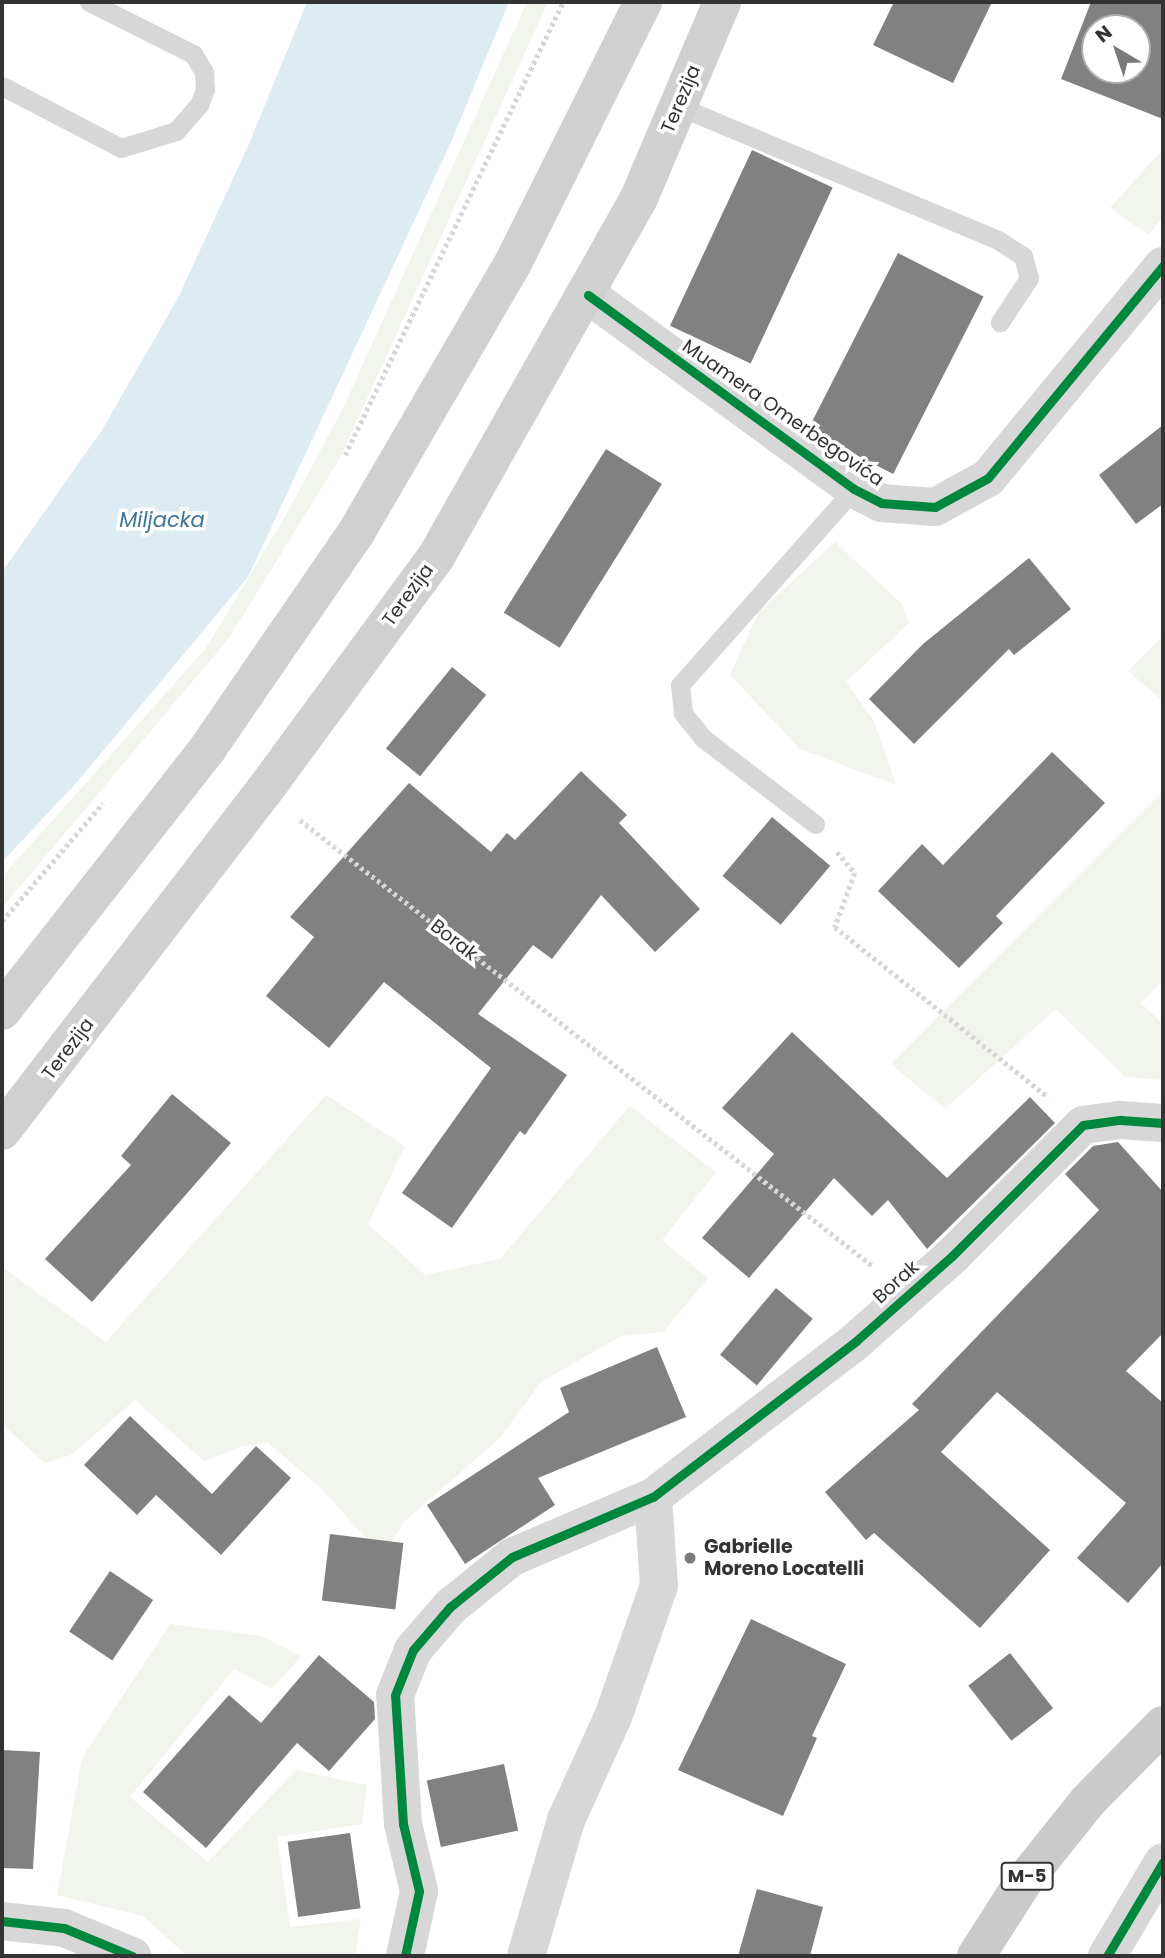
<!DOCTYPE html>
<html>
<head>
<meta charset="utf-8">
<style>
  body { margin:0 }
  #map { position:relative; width:1165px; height:1958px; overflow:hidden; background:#fff; font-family:Poppins,sans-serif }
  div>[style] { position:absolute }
  .green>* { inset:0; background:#f1f5ed }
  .water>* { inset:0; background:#ddebf3 }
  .building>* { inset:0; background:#818181; transform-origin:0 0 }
  .path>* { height:4.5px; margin-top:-2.25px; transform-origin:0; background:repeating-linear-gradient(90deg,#d6d6d6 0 3.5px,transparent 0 7px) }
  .lane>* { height:19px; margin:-9.5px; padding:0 9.5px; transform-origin:9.5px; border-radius:9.5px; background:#d7d7d7 }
  .street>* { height:38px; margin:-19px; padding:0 19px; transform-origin:19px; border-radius:19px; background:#d7d7d7 }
  .secondary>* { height:38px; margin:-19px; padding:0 19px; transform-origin:19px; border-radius:19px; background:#d0d0d0 }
  .primary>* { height:38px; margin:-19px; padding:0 19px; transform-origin:19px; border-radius:19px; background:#cacaca }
  .cycleway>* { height:9px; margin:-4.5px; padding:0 4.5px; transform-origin:4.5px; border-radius:4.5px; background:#00873e }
  .dots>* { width:19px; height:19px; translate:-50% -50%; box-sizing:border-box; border:4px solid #fff; border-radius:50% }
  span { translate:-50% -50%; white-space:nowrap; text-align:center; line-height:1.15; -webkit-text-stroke:7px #fff; paint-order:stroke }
  .shield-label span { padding:2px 5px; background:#fff; border:2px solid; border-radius:5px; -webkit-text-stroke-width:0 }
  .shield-label { font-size:18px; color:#333; font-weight:700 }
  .street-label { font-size:19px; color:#333 }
  .poi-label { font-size:19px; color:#333; font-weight:700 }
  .left { translate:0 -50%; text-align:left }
  .water-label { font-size:21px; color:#3f7597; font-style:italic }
  .frame { position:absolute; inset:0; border:4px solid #333; pointer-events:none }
  .north { position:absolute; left:1081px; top:14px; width:70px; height:70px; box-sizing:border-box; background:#fff; border:2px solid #adadad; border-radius:50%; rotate:321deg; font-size:19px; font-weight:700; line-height:28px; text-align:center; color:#333 }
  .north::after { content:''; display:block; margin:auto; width:24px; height:32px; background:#7a7a7a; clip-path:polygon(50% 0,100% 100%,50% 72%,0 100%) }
</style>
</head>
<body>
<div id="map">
  <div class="green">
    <div style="clip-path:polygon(527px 2px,548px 2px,340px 458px,229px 638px,2px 908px,2px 877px,206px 648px,286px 515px,344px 406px)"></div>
    <div style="clip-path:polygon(1163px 149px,1163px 217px,1149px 235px,1110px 208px)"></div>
    <div style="clip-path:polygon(835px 542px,901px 603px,910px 622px,846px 682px,874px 721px,896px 785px,800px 749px,730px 675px,758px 613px)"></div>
    <div style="clip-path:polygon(1163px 636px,1163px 701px,1128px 671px)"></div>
    <div style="clip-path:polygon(1163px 791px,1163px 980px,1141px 1003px,1163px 1024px,1163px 1080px,1125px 1077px,1056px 1009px,945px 1109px,891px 1064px)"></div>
    <div style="clip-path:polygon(326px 1095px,405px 1146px,368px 1224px,425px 1275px,500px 1259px,630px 1106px,716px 1172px,662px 1240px,708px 1278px,663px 1332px,621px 1336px,541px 1382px,500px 1438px,406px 1520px,382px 1556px,320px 1487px,268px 1443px,242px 1446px,204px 1461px,135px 1400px,71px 1455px,45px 1463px,2px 1424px,2px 1267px,106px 1342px)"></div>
    <div style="clip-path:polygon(170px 1624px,261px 1636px,301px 1656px,272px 1689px,234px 1669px,130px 1797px,208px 1862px,296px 1770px,367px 1785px,362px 1824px,277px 1837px,290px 1927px,361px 1919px,355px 1956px,187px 1956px,143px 1916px,57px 1895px,82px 1758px)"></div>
  </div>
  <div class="water">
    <div style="clip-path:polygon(307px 2px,509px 2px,451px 142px,248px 577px,78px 781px,2px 862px,2px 572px,102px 430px,178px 298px,249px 144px)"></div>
  </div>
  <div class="building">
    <div style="clip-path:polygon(894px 2px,992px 2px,953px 83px,873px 45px)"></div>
    <div style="clip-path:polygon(evenodd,1091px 2px,1163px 2px,1163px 119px,1061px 79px,1091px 2px,1095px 28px,1137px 28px,1137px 70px,1095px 70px,1095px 28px)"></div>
    <div style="left:752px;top:150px;width:89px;height:194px;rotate:25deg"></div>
    <div style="left:898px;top:253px;width:96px;height:199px;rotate:27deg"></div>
    <div style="clip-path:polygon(1163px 425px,1163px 504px,1136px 524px,1099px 475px)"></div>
    <div style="left:606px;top:449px;width:66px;height:193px;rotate:32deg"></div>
    <div style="clip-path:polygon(1029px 558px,1071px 609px,1014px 655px,1009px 649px,914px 744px,869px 699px,923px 644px)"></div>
    <div style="left:452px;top:667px;width:44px;height:105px;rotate:39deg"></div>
    <div style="clip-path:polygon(1052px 752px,1105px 803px,996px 916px,1003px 923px,959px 968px,878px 891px,922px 844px,943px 865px)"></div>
    <div style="clip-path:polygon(581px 771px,627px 815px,619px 823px,700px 909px,655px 952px,601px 895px,552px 959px,533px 945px,478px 1014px,567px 1075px,525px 1135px,520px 1131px,452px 1228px,402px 1193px,491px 1068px,384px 982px,329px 1048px,266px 996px,314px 937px,290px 917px,409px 783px,491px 852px,507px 833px,515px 840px)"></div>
    <div style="left:772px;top:817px;width:76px;height:77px;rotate:40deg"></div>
    <div style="clip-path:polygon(792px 1032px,947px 1178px,1030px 1097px,1055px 1123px,927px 1249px,888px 1200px,872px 1216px,834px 1178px,749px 1278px,702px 1238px,774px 1154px,722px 1108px)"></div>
    <div style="clip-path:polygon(172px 1094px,231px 1143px,92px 1302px,45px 1259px,131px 1165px,121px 1156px)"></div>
    <div style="clip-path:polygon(1118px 1142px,1163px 1192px,1163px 1333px,1126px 1371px,1163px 1403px,1163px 1563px,1128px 1603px,1077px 1558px,1126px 1503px,997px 1392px,941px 1452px,1050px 1550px,980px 1628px,874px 1533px,866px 1540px,825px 1492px,919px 1410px,912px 1404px,1099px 1210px,1065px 1174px,1093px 1146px)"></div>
    <div style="left:776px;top:1288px;width:48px;height:87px;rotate:40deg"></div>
    <div style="clip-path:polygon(657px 1347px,686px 1417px,538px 1478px,555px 1505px,465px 1564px,427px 1505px,569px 1412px,560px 1388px)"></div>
    <div style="clip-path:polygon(130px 1416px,212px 1494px,256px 1446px,291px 1478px,221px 1555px,156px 1495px,137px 1515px,84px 1465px)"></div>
    <div style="left:330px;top:1534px;width:74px;height:67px;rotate:7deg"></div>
    <div style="left:110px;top:1571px;width:52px;height:73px;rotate:34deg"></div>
    <div style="clip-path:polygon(751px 1619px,846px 1664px,812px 1736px,817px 1738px,783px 1816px,678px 1770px)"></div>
    <div style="left:1010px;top:1653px;width:70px;height:53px;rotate:52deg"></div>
    <div style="clip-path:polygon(319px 1655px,374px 1702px,375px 1719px,329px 1771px,297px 1743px,206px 1848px,143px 1792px,229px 1695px,261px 1723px)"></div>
    <div style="clip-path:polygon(2px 1750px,40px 1752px,33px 1869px,2px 1868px)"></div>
    <div style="left:504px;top:1764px;width:68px;height:79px;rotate:78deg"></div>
    <div style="left:350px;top:1833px;width:76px;height:63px;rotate:82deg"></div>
    <div style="clip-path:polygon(757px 1889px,823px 1907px,810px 1956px,738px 1956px)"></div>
  </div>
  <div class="path">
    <div style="left:345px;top:455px;width:503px;rotate:-64.3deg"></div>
    <div style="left:300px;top:820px;width:726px;rotate:37.9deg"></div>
    <div style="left:837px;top:852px;width:28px;rotate:49deg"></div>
    <div style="left:855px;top:873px;width:58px;rotate:110.3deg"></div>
    <div style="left:835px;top:927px;width:273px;rotate:38.6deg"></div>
    <div style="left:2px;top:921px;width:155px;rotate:-49.4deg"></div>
  </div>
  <div class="lane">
    <div style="left:2px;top:86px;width:134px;rotate:27.5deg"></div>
    <div style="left:121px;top:148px;width:58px;rotate:-17.2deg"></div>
    <div style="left:176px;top:131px;width:35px;rotate:-49deg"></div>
    <div style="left:199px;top:105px;width:17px;rotate:-69deg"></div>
    <div style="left:205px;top:89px;width:17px;rotate:-93deg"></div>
    <div style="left:204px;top:72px;width:21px;rotate:-121deg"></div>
    <div style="left:193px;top:54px;width:116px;rotate:-153.4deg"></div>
    <div style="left:678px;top:106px;width:347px;rotate:22.7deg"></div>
    <div style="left:998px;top:240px;width:30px;rotate:33deg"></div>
    <div style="left:1023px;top:256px;width:23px;rotate:75deg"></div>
    <div style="left:1029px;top:278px;width:53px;rotate:123.4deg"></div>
    <div style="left:815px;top:824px;width:141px;rotate:-142.5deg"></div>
    <div style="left:703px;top:738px;width:32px;rotate:-129deg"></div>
    <div style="left:683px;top:713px;width:28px;rotate:-96deg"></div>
    <div style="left:680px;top:685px;width:262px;rotate:-48.4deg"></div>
  </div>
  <div class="street">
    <div style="left:588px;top:295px;width:329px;rotate:36.1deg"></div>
    <div style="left:854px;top:489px;width:30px;rotate:27deg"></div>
    <div style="left:881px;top:503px;width:54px;rotate:4.2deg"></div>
    <div style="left:935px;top:507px;width:60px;rotate:-28.7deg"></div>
    <div style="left:988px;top:478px;width:275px;rotate:-50.5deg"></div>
    <div style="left:2px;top:1921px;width:62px;rotate:6.4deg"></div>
    <div style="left:64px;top:1928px;width:74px;rotate:22.4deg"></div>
    <div style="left:405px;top:1956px;width:66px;rotate:-77.8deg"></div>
    <div style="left:419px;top:1891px;width:69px;rotate:-103.4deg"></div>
    <div style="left:403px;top:1824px;width:129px;rotate:-93.5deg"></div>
    <div style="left:395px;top:1695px;width:48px;rotate:-68.2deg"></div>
    <div style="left:413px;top:1650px;width:57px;rotate:-49.3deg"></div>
    <div style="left:450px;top:1607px;width:80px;rotate:-38.9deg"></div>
    <div style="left:512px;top:1557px;width:153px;rotate:-23.1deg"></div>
    <div style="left:653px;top:1497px;width:256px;rotate:-37.5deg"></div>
    <div style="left:856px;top:1341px;width:128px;rotate:-41.5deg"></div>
    <div style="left:952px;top:1256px;width:185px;rotate:-45deg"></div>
    <div style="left:1083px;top:1125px;width:37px;rotate:-8deg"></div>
    <div style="left:1120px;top:1120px;width:43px;rotate:4deg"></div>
    <div style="left:526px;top:1956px;width:142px;rotate:-73.6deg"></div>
    <div style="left:566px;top:1820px;width:113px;rotate:-65.5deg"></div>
    <div style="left:613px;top:1717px;width:139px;rotate:-70.7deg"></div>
    <div style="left:659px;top:1586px;width:89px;rotate:-93.9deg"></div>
    <div style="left:1107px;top:1956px;width:109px;rotate:-59.2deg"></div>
  </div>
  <div class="secondary">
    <div style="left:2px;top:1011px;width:334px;rotate:-51.9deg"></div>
    <div style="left:208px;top:748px;width:263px;rotate:-55.5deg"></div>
    <div style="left:357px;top:531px;width:310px;rotate:-59.8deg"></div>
    <div style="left:513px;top:263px;width:292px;rotate:-63.5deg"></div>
    <div style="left:2px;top:1131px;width:429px;rotate:-52.4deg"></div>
    <div style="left:264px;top:791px;width:290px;rotate:-53.7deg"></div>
    <div style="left:436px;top:557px;width:412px;rotate:-60.5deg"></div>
    <div style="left:639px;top:198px;width:213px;rotate:-67deg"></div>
  </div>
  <div class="primary">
    <div style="left:976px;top:1956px;width:89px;rotate:-57.4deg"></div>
    <div style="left:1024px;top:1881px;width:101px;rotate:-51.4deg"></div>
    <div style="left:1087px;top:1802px;width:108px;rotate:-45.4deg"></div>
  </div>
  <div class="cycleway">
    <div style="left:588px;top:295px;width:329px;rotate:36.1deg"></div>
    <div style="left:854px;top:489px;width:30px;rotate:27deg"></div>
    <div style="left:881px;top:503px;width:54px;rotate:4.2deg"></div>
    <div style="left:935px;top:507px;width:60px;rotate:-28.7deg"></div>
    <div style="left:988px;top:478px;width:275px;rotate:-50.5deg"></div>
    <div style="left:2px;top:1921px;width:62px;rotate:6.4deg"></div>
    <div style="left:64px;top:1928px;width:74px;rotate:22.4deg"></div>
    <div style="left:405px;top:1956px;width:66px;rotate:-77.8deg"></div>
    <div style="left:419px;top:1891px;width:69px;rotate:-103.4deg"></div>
    <div style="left:403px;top:1824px;width:129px;rotate:-93.5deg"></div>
    <div style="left:395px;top:1695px;width:48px;rotate:-68.2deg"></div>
    <div style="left:413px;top:1650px;width:57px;rotate:-49.3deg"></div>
    <div style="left:450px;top:1607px;width:80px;rotate:-38.9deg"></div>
    <div style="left:512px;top:1557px;width:153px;rotate:-23.1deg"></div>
    <div style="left:653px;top:1497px;width:256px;rotate:-37.5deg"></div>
    <div style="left:856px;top:1341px;width:128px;rotate:-41.5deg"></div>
    <div style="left:952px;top:1256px;width:185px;rotate:-45deg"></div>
    <div style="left:1083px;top:1125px;width:37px;rotate:-8deg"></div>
    <div style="left:1120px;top:1120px;width:43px;rotate:4deg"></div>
    <div style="left:1107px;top:1956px;width:109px;rotate:-59.2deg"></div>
  </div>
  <div class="dots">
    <div style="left:690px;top:1558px;background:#7a7a7a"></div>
  </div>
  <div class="shield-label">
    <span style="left:1027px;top:1876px">M-5</span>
  </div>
  <div class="street-label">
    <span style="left:681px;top:99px;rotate:-67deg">Terezija</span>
    <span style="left:783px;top:413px;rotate:35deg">Muamera Omerbegovića</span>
    <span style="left:408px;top:595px;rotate:-54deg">Terezija</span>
    <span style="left:454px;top:940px;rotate:38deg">Borak</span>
    <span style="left:68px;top:1049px;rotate:-53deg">Terezija</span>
    <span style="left:896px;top:1282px;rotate:-42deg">Borak</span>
  </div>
  <div class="poi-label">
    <span class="left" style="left:704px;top:1558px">Gabrielle<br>Moreno Locatelli</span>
  </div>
  <div class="water-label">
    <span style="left:162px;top:520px">Miljacka</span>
  </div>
  <div class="frame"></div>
  <div class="north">N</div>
</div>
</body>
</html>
